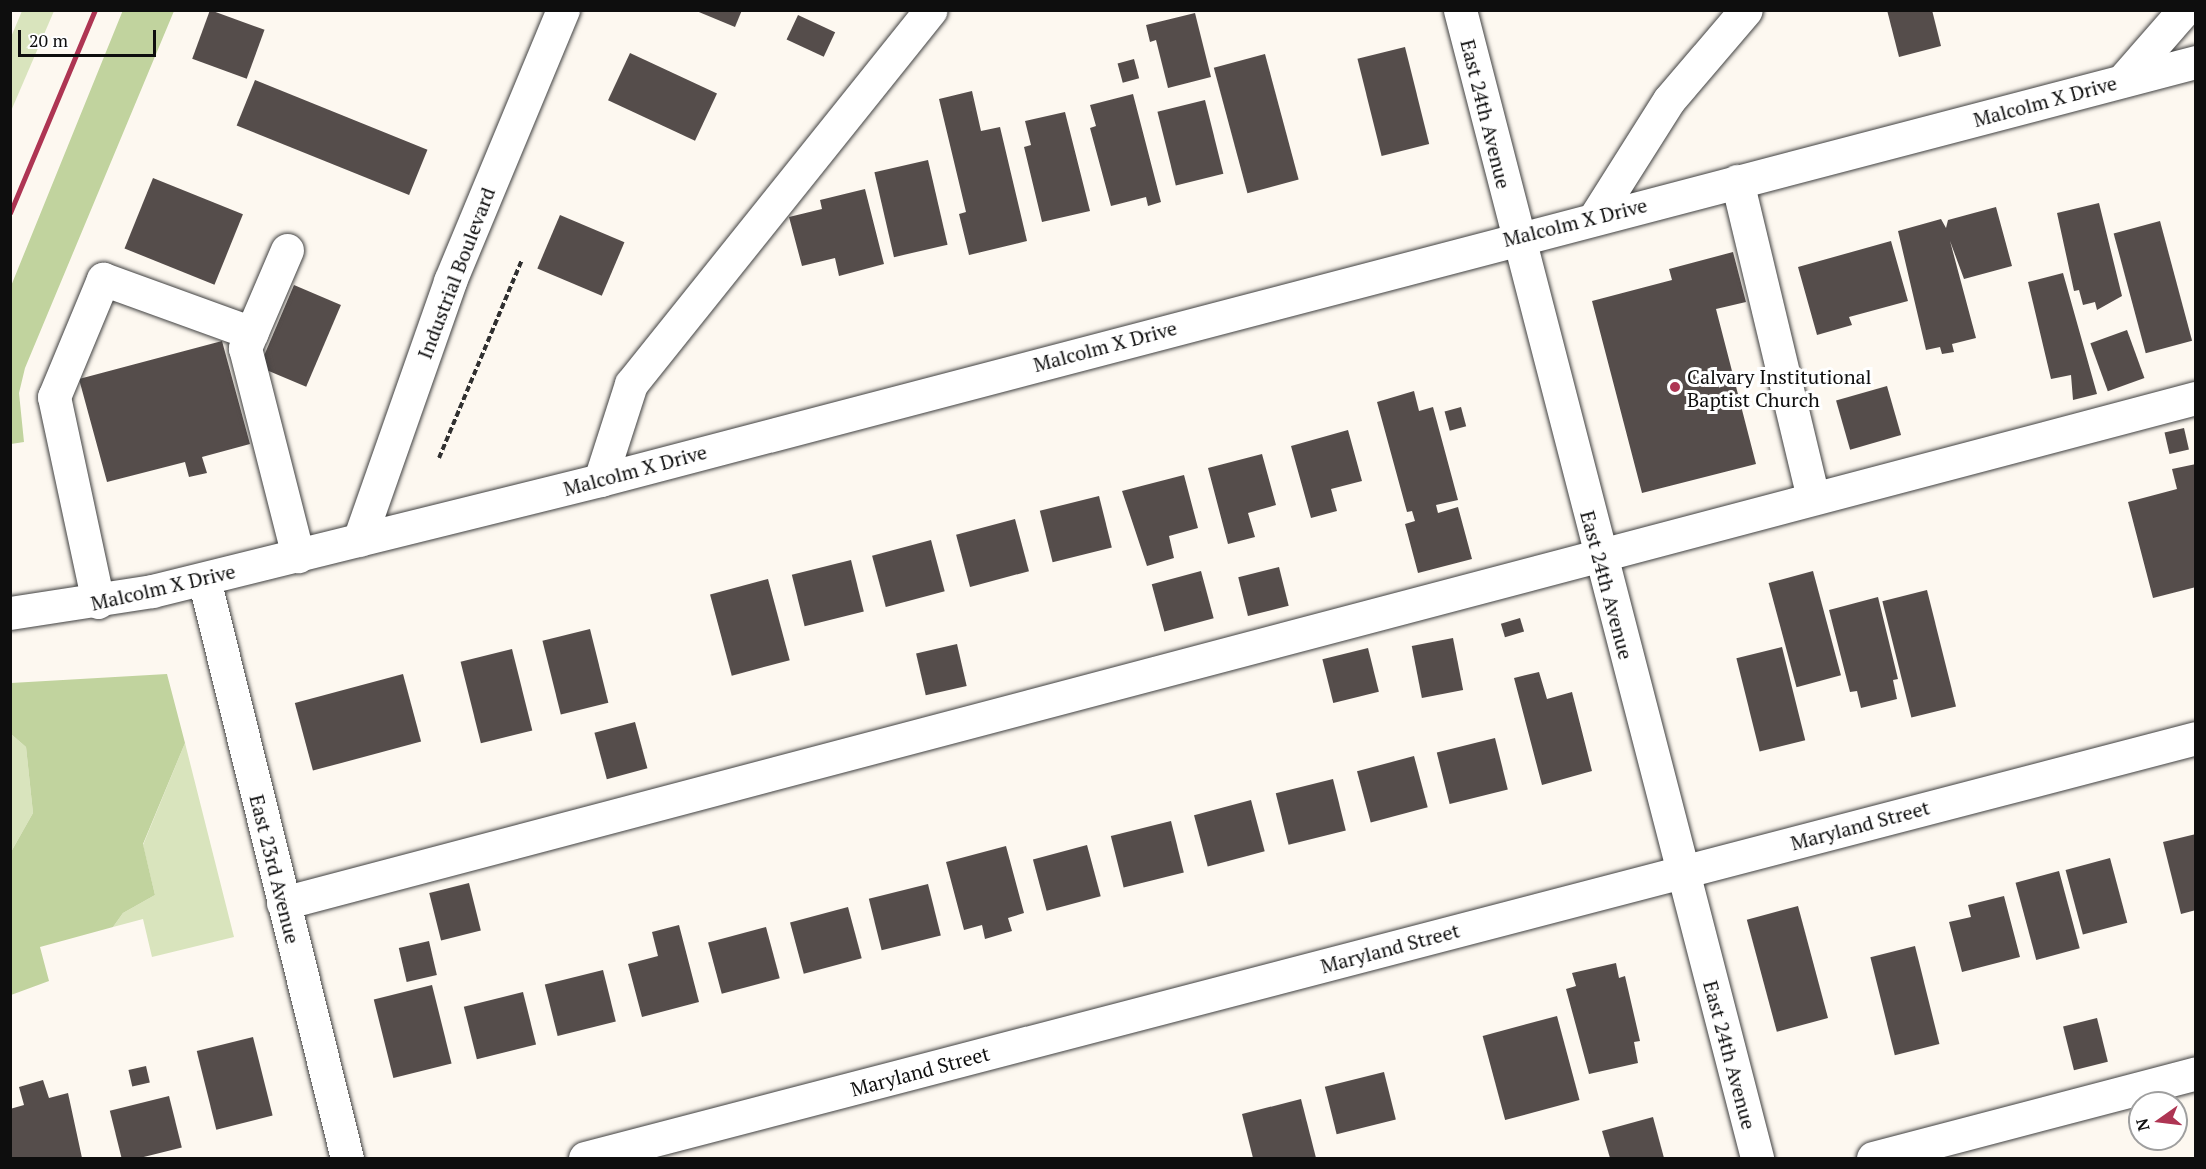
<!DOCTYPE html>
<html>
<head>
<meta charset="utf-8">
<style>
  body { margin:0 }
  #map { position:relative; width:2206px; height:1169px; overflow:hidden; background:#fdf8f0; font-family:"PT Serif",serif }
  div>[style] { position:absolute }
  .green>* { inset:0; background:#d9e4bd }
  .forest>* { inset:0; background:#c1d39e }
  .building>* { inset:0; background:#554d4b; transform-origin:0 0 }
  .path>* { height:4px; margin-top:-2px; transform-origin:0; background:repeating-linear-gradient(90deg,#303030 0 6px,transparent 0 9px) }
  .roads { filter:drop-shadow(0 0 2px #414141) drop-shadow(0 0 2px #414141) }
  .minor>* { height:33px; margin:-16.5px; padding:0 16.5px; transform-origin:16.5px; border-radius:16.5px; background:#fff }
  .rail>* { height:4.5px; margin:-2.25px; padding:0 2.25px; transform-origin:2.25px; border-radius:2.25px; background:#ae3553 }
  .dots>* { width:16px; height:16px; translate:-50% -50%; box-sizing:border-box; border:3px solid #fff; border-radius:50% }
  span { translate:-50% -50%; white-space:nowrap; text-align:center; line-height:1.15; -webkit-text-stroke:6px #fff; paint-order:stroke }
  .street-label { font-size:20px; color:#0e0e0e }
  .poi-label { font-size:20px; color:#0e0e0e }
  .left { translate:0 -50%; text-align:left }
  .frame { position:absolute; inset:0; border:12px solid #0e0e0e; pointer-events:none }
  .north { position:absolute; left:2128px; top:1091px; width:60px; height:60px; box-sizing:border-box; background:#fff; border:2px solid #9f9f9f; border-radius:50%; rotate:256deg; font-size:16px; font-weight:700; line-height:24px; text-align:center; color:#0e0e0e }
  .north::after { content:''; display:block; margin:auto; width:21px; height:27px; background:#ae3553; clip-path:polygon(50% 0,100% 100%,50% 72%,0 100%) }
  .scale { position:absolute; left:18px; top:30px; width:138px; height:27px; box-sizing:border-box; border:3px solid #0e0e0e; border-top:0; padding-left:8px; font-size:18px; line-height:21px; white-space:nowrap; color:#0e0e0e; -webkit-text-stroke:4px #fff; paint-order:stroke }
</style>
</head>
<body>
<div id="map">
  <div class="green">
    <div style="clip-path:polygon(22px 11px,54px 11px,11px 111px,11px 37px)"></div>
    <div style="clip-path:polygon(11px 734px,26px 747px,33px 813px,11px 852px)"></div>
    <div style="clip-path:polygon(185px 743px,234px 937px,152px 957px,143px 919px,113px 927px,123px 913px,155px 895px,143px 845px)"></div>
  </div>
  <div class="forest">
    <div style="clip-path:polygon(123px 10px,174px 11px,25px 368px,19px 393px,24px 442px,11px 444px,11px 286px)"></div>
    <div style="clip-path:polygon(167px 674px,185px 743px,143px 844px,155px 895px,123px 913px,113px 927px,40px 947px,49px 981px,11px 995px,11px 852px,33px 813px,26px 747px,11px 734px,11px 683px)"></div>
  </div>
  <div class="building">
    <div style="left:210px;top:10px;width:58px;height:52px;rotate:20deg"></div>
    <div style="clip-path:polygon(694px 10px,742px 10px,735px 27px)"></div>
    <div style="clip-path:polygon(1887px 10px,1932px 10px,1941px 46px,1899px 57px)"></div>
    <div style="clip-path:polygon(1195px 13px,1211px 77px,1168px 88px,1156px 40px,1150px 42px,1146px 25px)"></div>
    <div style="left:798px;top:15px;width:41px;height:27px;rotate:25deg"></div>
    <div style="left:1405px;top:47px;width:100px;height:49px;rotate:76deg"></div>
    <div style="left:630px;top:53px;width:96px;height:52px;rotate:25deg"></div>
    <div style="left:1265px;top:54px;width:130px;height:53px;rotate:75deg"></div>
    <div style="left:1134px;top:59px;width:20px;height:17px;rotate:75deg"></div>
    <div style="left:255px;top:80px;width:186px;height:49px;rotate:22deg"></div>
    <div style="clip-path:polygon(972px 91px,981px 131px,1000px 127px,1027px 241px,969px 255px,959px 214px,966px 212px,939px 99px)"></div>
    <div style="clip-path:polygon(1133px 94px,1161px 202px,1148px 206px,1146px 197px,1111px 206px,1090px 128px,1096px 126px,1090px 105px)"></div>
    <div style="left:1205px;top:100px;width:76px;height:49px;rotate:76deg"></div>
    <div style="clip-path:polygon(1065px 112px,1090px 211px,1042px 222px,1024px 147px,1031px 145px,1025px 121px)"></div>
    <div style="left:928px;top:160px;width:87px;height:55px;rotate:77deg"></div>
    <div style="left:153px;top:178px;width:97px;height:76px;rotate:22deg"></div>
    <div style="clip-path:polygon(865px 189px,884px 264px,839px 276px,835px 258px,802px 266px,789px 217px,822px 209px,820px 200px)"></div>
    <div style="clip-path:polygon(2099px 203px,2122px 296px,2097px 310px,2095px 302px,2083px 305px,2079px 290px,2074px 291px,2057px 213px)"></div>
    <div style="clip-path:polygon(1996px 207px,2012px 266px,1964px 279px,1950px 241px,1976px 338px,1952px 344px,1954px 352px,1942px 354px,1940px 347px,1926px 350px,1898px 231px,1941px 219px,1946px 228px,1948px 220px)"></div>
    <div style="left:560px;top:215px;width:70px;height:58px;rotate:23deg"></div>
    <div style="left:2160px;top:221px;width:124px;height:48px;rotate:75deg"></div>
    <div style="clip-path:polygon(1891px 241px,1908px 301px,1849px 317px,1852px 325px,1817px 335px,1798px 267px)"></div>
    <div style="clip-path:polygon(1733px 252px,1746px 302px,1716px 309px,1756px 464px,1642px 493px,1592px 301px,1672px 280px,1669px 269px)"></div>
    <div style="clip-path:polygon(2063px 273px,2097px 394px,2073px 400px,2071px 375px,2051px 379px,2028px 282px)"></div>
    <div style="left:294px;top:285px;width:51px;height:89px;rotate:23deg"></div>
    <div style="left:2127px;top:330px;width:51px;height:39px;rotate:70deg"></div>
    <div style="clip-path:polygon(222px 341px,250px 444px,202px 457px,207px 473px,189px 477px,185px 462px,107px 482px,79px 379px)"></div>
    <div style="left:1887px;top:386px;width:51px;height:53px;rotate:74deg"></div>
    <div style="clip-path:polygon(1414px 391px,1419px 411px,1433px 407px,1458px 500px,1436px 505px,1438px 513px,1458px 507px,1472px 559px,1418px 573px,1405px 524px,1415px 521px,1412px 511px,1407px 512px,1377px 402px)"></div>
    <div style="left:1461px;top:407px;width:20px;height:17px;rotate:75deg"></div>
    <div style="left:2184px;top:428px;width:22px;height:20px;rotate:77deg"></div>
    <div style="clip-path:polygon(1348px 430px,1362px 481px,1331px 489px,1337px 511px,1311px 518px,1291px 446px)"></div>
    <div style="clip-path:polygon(1262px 454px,1276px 505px,1248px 513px,1255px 537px,1228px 544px,1208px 468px)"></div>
    <div style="clip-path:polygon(2196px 464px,2196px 587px,2153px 598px,2128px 502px,2177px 489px,2172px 469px)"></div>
    <div style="clip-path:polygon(1184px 475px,1198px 528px,1169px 536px,1174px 558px,1147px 566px,1122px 491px)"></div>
    <div style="left:1099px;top:496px;width:53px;height:61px;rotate:76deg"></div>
    <div style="left:1015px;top:519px;width:54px;height:61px;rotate:75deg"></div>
    <div style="left:931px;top:540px;width:53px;height:61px;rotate:75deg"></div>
    <div style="left:851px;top:560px;width:53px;height:61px;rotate:76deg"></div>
    <div style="left:1279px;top:567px;width:40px;height:42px;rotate:76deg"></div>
    <div style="left:1201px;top:571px;width:49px;height:51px;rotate:75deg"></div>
    <div style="left:1813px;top:571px;width:108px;height:46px;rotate:75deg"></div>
    <div style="left:768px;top:579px;width:84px;height:60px;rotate:75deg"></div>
    <div style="left:1927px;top:590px;width:120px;height:46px;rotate:76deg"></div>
    <div style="clip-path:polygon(1878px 597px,1898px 679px,1893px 680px,1897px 699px,1861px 708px,1857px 691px,1850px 692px,1829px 610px)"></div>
    <div style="left:1520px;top:618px;width:14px;height:20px;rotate:73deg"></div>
    <div style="left:590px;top:629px;width:76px;height:49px;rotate:76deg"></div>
    <div style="left:1453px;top:638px;width:53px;height:42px;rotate:79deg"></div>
    <div style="left:957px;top:644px;width:43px;height:42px;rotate:77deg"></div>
    <div style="left:1782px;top:647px;width:96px;height:47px;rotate:76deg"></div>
    <div style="left:1368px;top:648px;width:45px;height:47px;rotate:76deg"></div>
    <div style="left:512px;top:649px;width:84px;height:53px;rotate:76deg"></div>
    <div style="clip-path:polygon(1539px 672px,1547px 699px,1572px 692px,1592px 771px,1542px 785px,1514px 678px)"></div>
    <div style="left:403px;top:674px;width:70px;height:112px;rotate:75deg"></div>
    <div style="left:635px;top:722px;width:48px;height:42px;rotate:75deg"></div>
    <div style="left:1495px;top:738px;width:53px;height:60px;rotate:76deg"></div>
    <div style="left:1414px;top:756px;width:53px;height:59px;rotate:75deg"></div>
    <div style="left:1333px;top:779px;width:53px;height:59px;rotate:76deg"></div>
    <div style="left:1251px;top:800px;width:53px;height:59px;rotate:75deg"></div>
    <div style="left:1171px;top:821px;width:53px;height:62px;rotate:76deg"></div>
    <div style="clip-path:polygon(2196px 834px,2196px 910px,2181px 914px,2163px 842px)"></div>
    <div style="left:1087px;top:845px;width:53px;height:56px;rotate:75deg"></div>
    <div style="clip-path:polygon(1006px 846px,1024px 913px,1008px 918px,1012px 931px,985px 939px,982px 925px,964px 930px,946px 862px)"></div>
    <div style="left:2110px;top:858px;width:67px;height:46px;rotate:75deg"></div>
    <div style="left:2059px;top:871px;width:80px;height:45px;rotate:75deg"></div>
    <div style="left:469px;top:883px;width:49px;height:41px;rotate:76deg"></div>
    <div style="left:928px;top:884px;width:53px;height:61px;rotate:76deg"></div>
    <div style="clip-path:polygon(2004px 896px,2020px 957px,1962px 972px,1949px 922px,1971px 917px,1968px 905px)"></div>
    <div style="left:1798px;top:906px;width:116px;height:53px;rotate:75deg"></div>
    <div style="left:848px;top:907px;width:53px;height:60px;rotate:75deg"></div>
    <div style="clip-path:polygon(679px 925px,699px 1002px,642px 1017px,628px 964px,658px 956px,652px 932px)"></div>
    <div style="left:766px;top:927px;width:53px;height:60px;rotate:75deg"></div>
    <div style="left:429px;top:941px;width:35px;height:31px;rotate:77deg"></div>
    <div style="left:1915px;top:946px;width:101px;height:46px;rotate:76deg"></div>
    <div style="clip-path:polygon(1616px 963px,1619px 978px,1625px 976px,1640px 1041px,1634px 1042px,1638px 1063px,1589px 1074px,1566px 989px,1576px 986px,1572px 973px)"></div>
    <div style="left:603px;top:970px;width:53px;height:60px;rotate:76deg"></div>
    <div style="left:432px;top:985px;width:81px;height:60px;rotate:76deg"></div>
    <div style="left:523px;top:992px;width:54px;height:61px;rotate:76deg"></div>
    <div style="left:1557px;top:1016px;width:87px;height:77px;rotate:75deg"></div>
    <div style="left:2097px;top:1018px;width:45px;height:35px;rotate:76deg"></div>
    <div style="left:253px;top:1037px;width:81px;height:58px;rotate:76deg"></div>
    <div style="left:146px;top:1066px;width:17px;height:18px;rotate:77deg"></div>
    <div style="left:1384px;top:1072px;width:49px;height:61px;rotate:76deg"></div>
    <div style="clip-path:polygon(43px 1080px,49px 1098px,68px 1093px,82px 1158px,10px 1158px,10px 1109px,24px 1105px,19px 1087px)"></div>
    <div style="left:169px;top:1096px;width:53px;height:61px;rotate:76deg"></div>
    <div style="clip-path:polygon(1301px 1099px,1316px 1158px,1253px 1158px,1242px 1114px)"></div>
    <div style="clip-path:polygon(1653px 1117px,1664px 1158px,1610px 1158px,1602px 1131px)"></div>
  </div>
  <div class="path">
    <div style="left:439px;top:458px;width:215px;rotate:-67.3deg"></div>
  </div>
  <div class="roads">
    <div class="minor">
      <div style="left:1460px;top:10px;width:1186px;rotate:75.49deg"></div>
      <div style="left:2123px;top:80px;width:93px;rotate:-48.9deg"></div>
      <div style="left:1737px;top:181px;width:325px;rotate:76.5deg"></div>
      <div style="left:1595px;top:217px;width:138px;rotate:-57.7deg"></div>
      <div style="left:1669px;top:100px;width:118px;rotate:-49.5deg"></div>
      <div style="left:287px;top:250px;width:107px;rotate:113.2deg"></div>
      <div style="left:245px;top:348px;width:215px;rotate:75.7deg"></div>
      <div style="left:600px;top:480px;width:101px;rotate:-72.1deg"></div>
      <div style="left:631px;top:384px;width:479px;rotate:-51.3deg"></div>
      <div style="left:359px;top:540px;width:275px;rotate:-70.6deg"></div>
      <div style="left:450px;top:281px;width:294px;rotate:-67.4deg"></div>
      <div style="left:204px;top:579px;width:596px;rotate:76.13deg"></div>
      <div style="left:98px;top:602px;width:210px;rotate:-102.1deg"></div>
      <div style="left:54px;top:397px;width:128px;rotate:-67.4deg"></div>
      <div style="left:103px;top:279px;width:158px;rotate:19.9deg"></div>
      <div style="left:10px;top:613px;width:144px;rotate:-8.8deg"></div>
      <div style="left:152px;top:591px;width:462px;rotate:-13.9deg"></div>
      <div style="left:600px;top:480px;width:1650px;rotate:-14.68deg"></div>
      <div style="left:283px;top:903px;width:1979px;rotate:-14.79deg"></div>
      <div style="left:585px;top:1158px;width:1665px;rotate:-14.61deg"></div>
      <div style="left:1873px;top:1158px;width:334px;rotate:-14.7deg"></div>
    </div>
  </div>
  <div class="rail">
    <div style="left:10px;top:213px;width:220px;rotate:-67.3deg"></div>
  </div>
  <div class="dots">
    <div style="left:1675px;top:387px;background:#ae3553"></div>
  </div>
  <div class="street-label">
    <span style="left:2045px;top:101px;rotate:-15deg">Malcolm X Drive</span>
    <span style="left:1486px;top:114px;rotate:76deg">East 24th Avenue</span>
    <span style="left:1575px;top:222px;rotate:-14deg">Malcolm X Drive</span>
    <span style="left:456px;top:273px;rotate:-69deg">Industrial Boulevard</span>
    <span style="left:1105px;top:346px;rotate:-15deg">Malcolm X Drive</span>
    <span style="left:635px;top:470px;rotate:-15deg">Malcolm X Drive</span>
    <span style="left:1607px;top:585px;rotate:75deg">East 24th Avenue</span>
    <span style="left:163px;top:587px;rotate:-13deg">Malcolm X Drive</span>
    <span style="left:1860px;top:825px;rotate:-15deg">Maryland Street</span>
    <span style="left:275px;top:869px;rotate:76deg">East 23rd Avenue</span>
    <span style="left:1390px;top:948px;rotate:-15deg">Maryland Street</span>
    <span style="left:1730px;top:1055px;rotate:75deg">East 24th Avenue</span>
    <span style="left:920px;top:1071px;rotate:-15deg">Maryland Street</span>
  </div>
  <div class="poi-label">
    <span class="left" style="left:1687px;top:388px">Calvary Institutional<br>Baptist Church</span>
  </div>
  <div class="frame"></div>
  <div class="north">N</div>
  <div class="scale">20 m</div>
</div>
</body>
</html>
